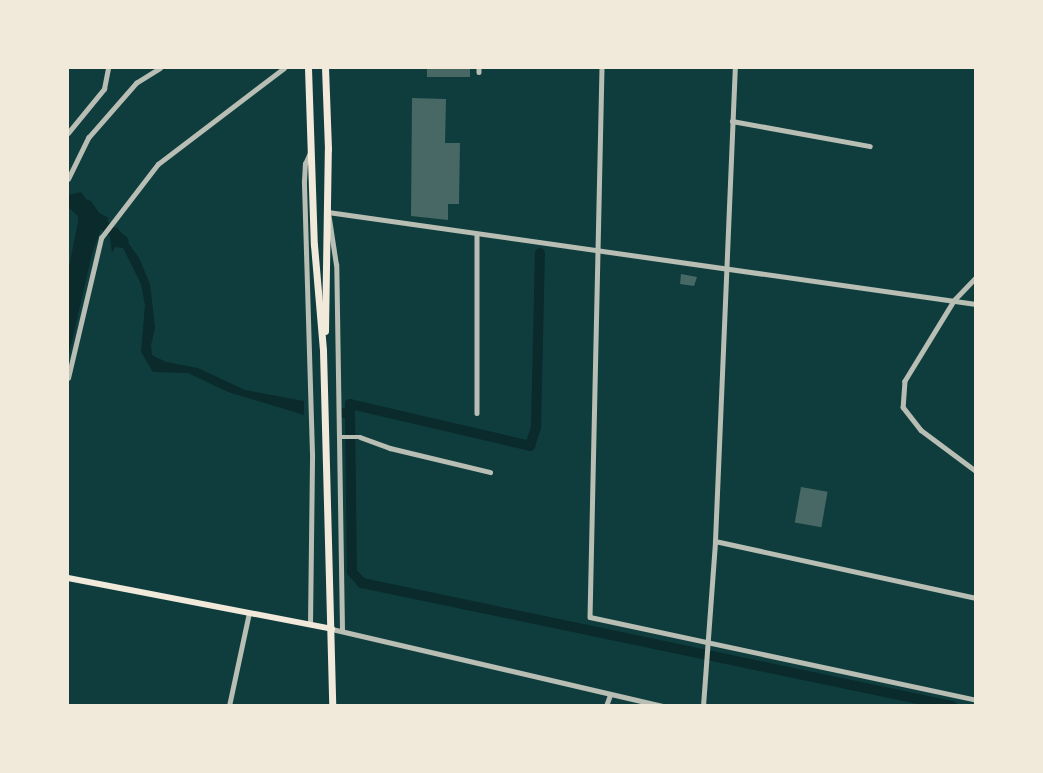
<!DOCTYPE html>
<html>
<head>
<meta charset="utf-8">
<style>
  body { margin:0 }
  #map { position:relative; width:1043px; height:773px; overflow:hidden; background:#0f3d3e; font-family:"PT Sans Narrow",sans-serif }
  div>[style] { position:absolute }
  .water>* { inset:0; background:#0a2a2b }
  .canal>* { height:10px; margin:-5px; padding:0 5px; transform-origin:5px; border-radius:5px; background:#0a2a2b }
  .building>* { inset:0; background:#486865; transform-origin:0 0 }
  .minor>* { height:4.5px; margin:-2.25px; padding:0 2.25px; transform-origin:2.25px; border-radius:2.25px; background:#b8beb3 }
  .secondary>* { height:6px; margin:-3px; padding:0 3px; transform-origin:3px; border-radius:3px; background:#f1e9da }
  .primary>* { height:7px; margin:-3.5px; padding:0 3.5px; transform-origin:3.5px; border-radius:3.5px; background:#f1e9da }
  span { translate:-50% -50%; white-space:nowrap; text-align:center; line-height:1.15; -webkit-text-stroke:4.5px #f1e9da; paint-order:stroke }
  .frame { position:absolute; inset:0; border:69px solid #f1e9da; pointer-events:none }
</style>
</head>
<body>
<div id="map">
  <div class="water">
    <div style="clip-path:polygon(81px 192px,86px 199px,91px 201px,99px 213px,109px 218px,101px 229px,92px 254px,68px 358px,68px 272px,78px 222px,78px 216px,68px 207px,68px 195px)"></div>
    <div style="clip-path:polygon(117px 227px,139px 258px,150px 284px,155px 328px,151px 345px,152px 355px,166px 362px,198px 368px,245px 390px,304px 401px,304px 415px,228px 392px,188px 373px,153px 372px,141px 352px,145px 305px,141px 284px,123px 248px,115px 247px,112px 253px,110px 237px)"></div>
  </div>
  <div class="canal">
    <div style="left:94px;top:217px;width:38px;rotate:39deg"></div>
    <div style="left:344px;top:413px;width:6px;rotate:9deg"></div>
    <div style="left:350px;top:414px;width:10px;rotate:-90deg"></div>
    <div style="left:350px;top:404px;width:185px;rotate:13.1deg"></div>
    <div style="left:530px;top:446px;width:20px;rotate:-72deg"></div>
    <div style="left:536px;top:427px;width:174px;rotate:-88.7deg"></div>
    <div style="left:350px;top:414px;width:158px;rotate:89.3deg"></div>
    <div style="left:352px;top:572px;width:15px;rotate:48deg"></div>
    <div style="left:362px;top:583px;width:603px;rotate:11.78deg"></div>
  </div>
  <div class="building">
    <div style="left:427px;top:68px;width:43px;height:9px"></div>
    <div style="clip-path:polygon(412px 98px,446px 99px,445px 143px,460px 143px,459px 204px,448px 204px,448px 220px,411px 216px)"></div>
    <div style="clip-path:polygon(681px 274px,697px 277px,694px 286px,680px 284px)"></div>
    <div style="left:801px;top:487px;width:27px;height:36px;rotate:10deg"></div>
  </div>
  <div class="minor">
    <div style="left:479px;top:68px;width:4px;rotate:90deg"></div>
    <div style="left:602px;top:68px;width:549px;rotate:91.25deg"></div>
    <div style="left:590px;top:617px;width:395px;rotate:12.1deg"></div>
    <div style="left:732px;top:121px;width:140px;rotate:10.3deg"></div>
    <div style="left:68px;top:133px;width:57px;rotate:-50.7deg"></div>
    <div style="left:104px;top:89px;width:21px;rotate:-79deg"></div>
    <div style="left:68px;top:179px;width:46px;rotate:-64deg"></div>
    <div style="left:88px;top:138px;width:73px;rotate:-48.9deg"></div>
    <div style="left:136px;top:83px;width:28px;rotate:-32deg"></div>
    <div style="left:477px;top:234px;width:179px;rotate:90deg"></div>
    <div style="left:976px;top:278px;width:32px;rotate:134deg"></div>
    <div style="left:954px;top:301px;width:94px;rotate:121.5deg"></div>
    <div style="left:905px;top:381px;width:26px;rotate:94deg"></div>
    <div style="left:903px;top:407px;width:29px;rotate:52deg"></div>
    <div style="left:921px;top:430px;width:69px;rotate:36.7deg"></div>
    <div style="left:68px;top:378px;width:144px;rotate:-76.7deg"></div>
    <div style="left:101px;top:238px;width:93px;rotate:-52.4deg"></div>
    <div style="left:158px;top:164px;width:158px;rotate:-37.3deg"></div>
    <div style="left:340px;top:437px;width:20px"></div>
    <div style="left:360px;top:437px;width:32px;rotate:20deg"></div>
    <div style="left:390px;top:448px;width:103px;rotate:13.5deg"></div>
    <div style="left:715px;top:541px;width:267px;rotate:12.3deg"></div>
    <div style="left:310px;top:624px;width:170px;rotate:-89.3deg"></div>
    <div style="left:312px;top:454px;width:273px;rotate:-91.7deg"></div>
    <div style="left:304px;top:181px;width:17px;rotate:-87deg"></div>
    <div style="left:305px;top:164px;width:12px;rotate:-66deg"></div>
    <div style="left:332px;top:629px;width:339px;rotate:13.1deg"></div>
    <div style="left:342px;top:630px;width:365px;rotate:-90.9deg"></div>
    <div style="left:336px;top:265px;width:54px;rotate:-98.6deg"></div>
    <div style="left:328px;top:212px;width:654px;rotate:8.08deg"></div>
    <div style="left:229px;top:706px;width:95px;rotate:-77.9deg"></div>
    <div style="left:606px;top:706px;width:12px;rotate:-70deg"></div>
    <div style="left:703px;top:706px;width:165px;rotate:-85.8deg"></div>
    <div style="left:715px;top:541px;width:473px;rotate:-87.6deg"></div>
  </div>
  <div class="secondary">
    <div style="left:68px;top:578px;width:269px;rotate:10.9deg"></div>
  </div>
  <div class="primary">
    <div style="left:308px;top:68px;width:177px;rotate:88.1deg"></div>
    <div style="left:314px;top:245px;width:106px;rotate:85.1deg"></div>
    <div style="left:323px;top:351px;width:355px;rotate:88.5deg"></div>
    <div style="left:325px;top:331px;width:182px;rotate:-89.1deg"></div>
    <div style="left:328px;top:149px;width:81px;rotate:-92.1deg"></div>
  </div>
  <div class="frame"></div>
</div>
</body>
</html>
